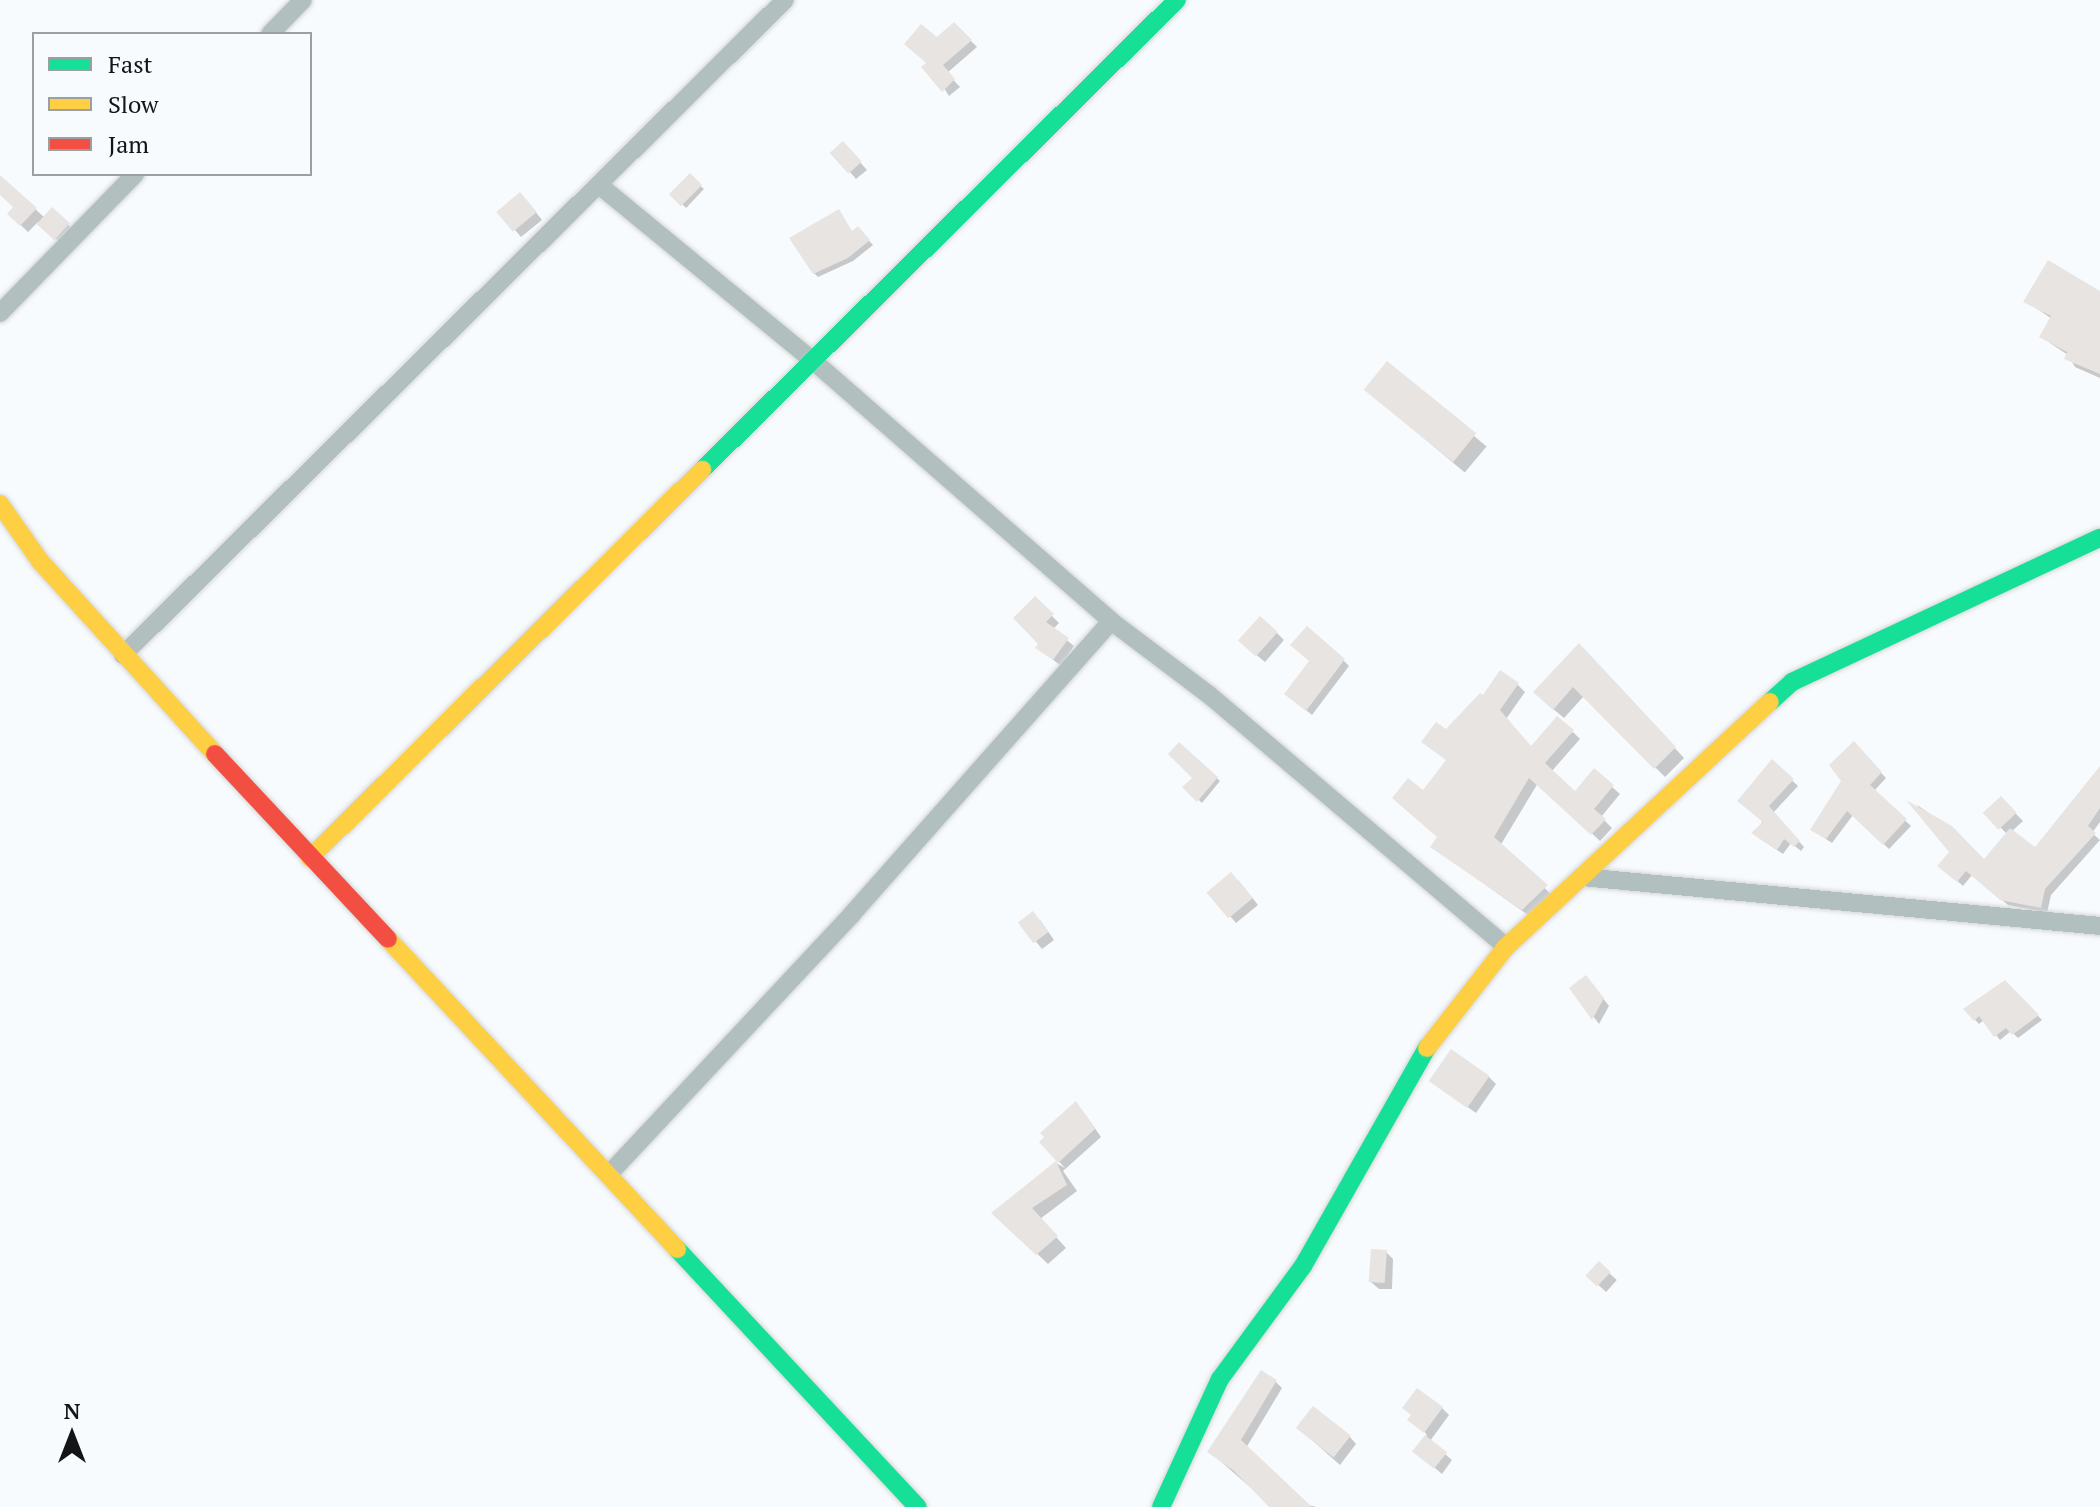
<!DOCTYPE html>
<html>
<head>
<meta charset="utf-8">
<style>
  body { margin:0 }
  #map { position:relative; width:2100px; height:1507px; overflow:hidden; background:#f8fbfd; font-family:"PT Serif",serif }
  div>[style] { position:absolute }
  .shadow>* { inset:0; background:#0003; transform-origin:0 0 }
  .building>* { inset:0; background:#e8e4e2; transform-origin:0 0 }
  .roads { filter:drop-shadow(0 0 2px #d4d6d7) drop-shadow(0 0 2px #d4d6d7) }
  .street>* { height:18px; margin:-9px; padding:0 9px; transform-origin:9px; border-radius:9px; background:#b1c0be }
  .fast>* { height:18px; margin:-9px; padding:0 9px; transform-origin:9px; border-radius:9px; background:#16e098 }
  .slow>* { height:18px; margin:-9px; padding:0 9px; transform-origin:9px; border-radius:9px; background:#ffcf43 }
  .jam>* { height:18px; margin:-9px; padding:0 9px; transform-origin:9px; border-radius:9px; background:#f24e42 }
  span { translate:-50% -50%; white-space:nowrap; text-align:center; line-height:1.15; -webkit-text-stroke:6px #f7fbfe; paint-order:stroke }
  .legend { position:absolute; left:32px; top:32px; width:280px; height:144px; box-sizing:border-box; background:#f7fbfe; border:2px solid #9c9fa1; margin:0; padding:10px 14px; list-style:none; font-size:24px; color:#141516 }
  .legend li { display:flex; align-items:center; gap:16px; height:40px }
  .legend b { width:40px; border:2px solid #9c9fa1 }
  .north { position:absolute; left:32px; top:1395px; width:80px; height:80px; -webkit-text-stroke:6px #f7fbfe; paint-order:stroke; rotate:0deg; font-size:22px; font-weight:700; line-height:32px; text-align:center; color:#141516 }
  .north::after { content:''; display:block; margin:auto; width:28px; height:36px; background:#141516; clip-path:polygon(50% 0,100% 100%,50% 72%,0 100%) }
</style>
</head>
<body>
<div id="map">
  <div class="shadow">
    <div style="clip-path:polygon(954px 24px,977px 47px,947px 73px,960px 87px,949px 96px,928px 63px,937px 40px)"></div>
    <div style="clip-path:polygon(850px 151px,867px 170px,856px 179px,850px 172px)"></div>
    <div style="left:690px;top:176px;width:19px;height:26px;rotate:43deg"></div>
    <div style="clip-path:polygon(0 177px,45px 218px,52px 210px,76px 232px,63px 245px,38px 222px,28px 232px,9px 214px,16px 207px,0 193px)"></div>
    <div style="clip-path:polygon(527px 201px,542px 220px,521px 237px,499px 211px)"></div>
    <div style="clip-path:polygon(858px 229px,873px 245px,853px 261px,818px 277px,814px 273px)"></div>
    <div style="clip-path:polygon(2100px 294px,2100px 378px,2075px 367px,2068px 355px,2041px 337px,2052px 319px,2026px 301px)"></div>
    <div style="left:1387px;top:363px;width:130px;height:34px;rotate:40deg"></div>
    <div style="clip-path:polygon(1035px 599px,1059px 623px,1053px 629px,1074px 646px,1061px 666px,1038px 648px)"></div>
    <div style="clip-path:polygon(1277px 633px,1284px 640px,1265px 662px,1248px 648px)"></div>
    <div style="clip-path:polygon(1589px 655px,1684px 758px,1665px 777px,1584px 696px,1564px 718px,1545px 702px)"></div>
    <div style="clip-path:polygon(1343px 660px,1349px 666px,1312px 715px,1292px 699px)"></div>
    <div style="clip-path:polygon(1518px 685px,1525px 692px,1506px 719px,1531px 749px,1573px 732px,1580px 739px,1551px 772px,1575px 794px,1594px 771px,1620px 794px,1601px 817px,1612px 828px,1600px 841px,1538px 783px,1500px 846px,1553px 896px,1531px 917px,1432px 847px,1439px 838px,1423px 793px,1448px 761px,1424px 742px,1447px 732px,1484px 698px)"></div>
    <div style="clip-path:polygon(1854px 744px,1886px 778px,1874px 791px,1911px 826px,1889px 849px,1853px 815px,1832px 843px,1812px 830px,1844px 781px)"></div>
    <div style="clip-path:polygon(1180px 745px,1220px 781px,1202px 803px,1185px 787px,1195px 778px)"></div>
    <div style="clip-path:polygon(1772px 762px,1798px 786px,1773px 813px,1804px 847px,1801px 851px,1791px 843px,1783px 854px,1759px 838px)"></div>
    <div style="clip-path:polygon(2100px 779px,2100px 822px,2092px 833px,2100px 840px,2051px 895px,2047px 913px,2008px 905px,1972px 875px,1963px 886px,1946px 871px,1951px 852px,1917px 805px,1951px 828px,1984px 862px,2007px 834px,1986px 813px,2001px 799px,2023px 821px,2011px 832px,2035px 850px)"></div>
    <div style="clip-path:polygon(1238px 880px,1258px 905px,1236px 923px,1230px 916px)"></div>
    <div style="clip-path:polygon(1040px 920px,1054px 940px,1042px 949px,1021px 923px)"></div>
    <div style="clip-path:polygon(2005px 982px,2042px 1020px,2018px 1038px,2011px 1031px,2000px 1040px,1984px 1020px,1979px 1024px,1966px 1010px)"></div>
    <div style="clip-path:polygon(1592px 984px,1609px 1006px,1599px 1024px,1572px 988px)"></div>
    <div style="clip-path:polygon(1489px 1077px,1496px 1084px,1476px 1113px,1431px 1081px)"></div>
    <div style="clip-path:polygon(1082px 1110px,1101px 1137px,1063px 1171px,1077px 1191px,1040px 1219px,1066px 1248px,1048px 1264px,994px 1213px,1056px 1163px,1065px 1168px,1042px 1143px)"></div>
    <div style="clip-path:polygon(1386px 1252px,1393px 1259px,1392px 1289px,1379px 1289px,1371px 1282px)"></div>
    <div style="left:1599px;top:1264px;width:24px;height:16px;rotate:42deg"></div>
    <div style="clip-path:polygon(1275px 1381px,1282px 1388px,1246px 1448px,1306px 1504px,1316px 1507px,1273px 1507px,1210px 1452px)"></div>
    <div style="clip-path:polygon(1442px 1408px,1449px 1415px,1430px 1441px,1452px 1460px,1442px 1474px,1414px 1450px,1427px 1435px,1412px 1416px)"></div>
    <div style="clip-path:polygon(1305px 1434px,1350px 1437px,1356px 1444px,1340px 1465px)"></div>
  </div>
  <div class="building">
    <div style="clip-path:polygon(954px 22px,972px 40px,943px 65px,955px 79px,942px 92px,921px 67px,926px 63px,904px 44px,921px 24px,937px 37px)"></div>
    <div style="left:843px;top:141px;width:28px;height:18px;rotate:48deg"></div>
    <div style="left:690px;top:173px;width:17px;height:30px;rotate:45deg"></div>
    <div style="clip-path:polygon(0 175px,37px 208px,20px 226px,7px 214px,13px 207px,0 195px)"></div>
    <div style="left:520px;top:192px;width:26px;height:31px;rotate:50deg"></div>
    <div style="left:52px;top:207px;width:24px;height:23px;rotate:42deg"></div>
    <div style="clip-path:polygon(839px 209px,852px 231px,858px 226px,870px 240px,848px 258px,813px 274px,789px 238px)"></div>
    <div style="clip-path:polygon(2048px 260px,2100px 291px,2100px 374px,2064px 359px,2067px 352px,2039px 337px,2051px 316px,2023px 302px)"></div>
    <div style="left:1387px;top:361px;width:115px;height:37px;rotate:39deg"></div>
    <div style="clip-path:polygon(1035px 596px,1054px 614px,1046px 622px,1069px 638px,1053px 660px,1035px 648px,1038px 644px,1013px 618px)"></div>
    <div style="left:1260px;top:616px;width:24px;height:33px;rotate:42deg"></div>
    <div style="clip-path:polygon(1307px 626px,1345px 659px,1306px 711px,1284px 694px,1309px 661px,1290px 645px)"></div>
    <div style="clip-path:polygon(1579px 643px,1676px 747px,1654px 769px,1573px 687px,1553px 710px,1533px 692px)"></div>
    <div style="clip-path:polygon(1500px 670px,1519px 683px,1500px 710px,1531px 746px,1557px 716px,1574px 730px,1545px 763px,1575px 791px,1594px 768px,1614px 785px,1594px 809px,1606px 819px,1591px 835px,1529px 778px,1494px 837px,1548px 885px,1522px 910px,1430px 847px,1437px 837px,1392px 798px,1408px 778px,1423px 790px,1446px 760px,1421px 742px,1436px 722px,1446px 729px,1480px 693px,1483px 695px)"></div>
    <div style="clip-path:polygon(1854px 741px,1882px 772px,1870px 785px,1907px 819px,1883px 845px,1847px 811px,1826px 839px,1810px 830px,1841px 781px,1829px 765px)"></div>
    <div style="clip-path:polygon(1179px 742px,1218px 777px,1197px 802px,1182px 787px,1192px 778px,1168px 754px)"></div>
    <div style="clip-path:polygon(1772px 759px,1794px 779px,1769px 806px,1800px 841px,1794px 847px,1784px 839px,1777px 850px,1751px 833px,1763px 822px,1737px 801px)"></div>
    <div style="clip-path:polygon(2100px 766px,2100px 808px,2088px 826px,2096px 833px,2045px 889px,2041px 908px,2000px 900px,1966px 871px,1957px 882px,1937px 866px,1949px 852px,1906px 800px,1952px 826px,1984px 859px,2010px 828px,2035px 847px)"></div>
    <div style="left:2001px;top:796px;width:23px;height:25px;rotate:47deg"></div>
    <div style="left:1231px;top:872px;width:34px;height:32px;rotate:50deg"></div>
    <div style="left:1033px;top:911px;width:26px;height:19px;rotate:53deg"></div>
    <div style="clip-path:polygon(1586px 975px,1604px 998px,1592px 1020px,1569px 988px)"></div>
    <div style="clip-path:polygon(2005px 980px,2039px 1015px,2012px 1035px,2006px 1028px,1994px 1037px,1979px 1016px,1974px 1021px,1963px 1009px)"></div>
    <div style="left:1451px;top:1049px;width:47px;height:39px;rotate:35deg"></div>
    <div style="clip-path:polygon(1076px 1101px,1095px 1129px,1058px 1163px,1039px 1142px,1044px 1137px,1040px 1133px)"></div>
    <div style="clip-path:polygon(1056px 1161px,1067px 1185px,1032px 1208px,1058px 1236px,1036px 1255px,991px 1213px)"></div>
    <div style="left:1371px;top:1249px;width:16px;height:33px;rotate:4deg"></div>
    <div style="left:1599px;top:1261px;width:16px;height:20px;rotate:43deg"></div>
    <div style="clip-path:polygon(1261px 1370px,1277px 1380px,1241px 1440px,1312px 1507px,1269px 1507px,1234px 1471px,1207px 1452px)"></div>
    <div style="clip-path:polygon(1417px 1388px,1443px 1407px,1424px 1433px,1407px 1420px,1411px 1415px,1402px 1408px)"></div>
    <div style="left:1313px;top:1406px;width:48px;height:28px;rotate:38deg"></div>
    <div style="left:1425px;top:1435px;width:28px;height:21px;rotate:38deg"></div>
  </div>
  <div class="roads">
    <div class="street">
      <div style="left:270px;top:34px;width:47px;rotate:-45.9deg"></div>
      <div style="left:599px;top:185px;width:274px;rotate:39.4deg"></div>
      <div style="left:811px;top:359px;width:398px;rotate:41.1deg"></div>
      <div style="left:1111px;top:621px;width:121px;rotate:37deg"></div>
      <div style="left:1208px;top:694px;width:391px;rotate:40.3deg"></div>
      <div style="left:0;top:313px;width:194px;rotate:-45.8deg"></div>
      <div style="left:123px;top:655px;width:931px;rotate:-44.7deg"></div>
      <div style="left:1582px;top:877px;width:520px;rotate:5.4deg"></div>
      <div style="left:609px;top:1174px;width:356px;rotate:-46.9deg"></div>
      <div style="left:852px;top:914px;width:391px;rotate:-48.5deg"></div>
    </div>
    <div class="fast">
      <div style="left:702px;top:470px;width:668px;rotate:-44.7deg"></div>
      <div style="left:1770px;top:702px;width:30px;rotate:-42deg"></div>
      <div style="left:1792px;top:682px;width:340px;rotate:-25.1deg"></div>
      <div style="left:677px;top:1249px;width:353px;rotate:47deg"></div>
      <div style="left:1161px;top:1507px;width:141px;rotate:-65.3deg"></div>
      <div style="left:1220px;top:1379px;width:140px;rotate:-53.7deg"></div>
      <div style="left:1303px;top:1266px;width:251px;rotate:-60.4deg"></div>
    </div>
    <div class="slow">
      <div style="left:0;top:504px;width:70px;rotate:54.9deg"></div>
      <div style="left:40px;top:561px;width:261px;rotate:47.8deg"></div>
      <div style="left:310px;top:858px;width:552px;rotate:-44.71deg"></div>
      <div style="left:388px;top:939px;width:424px;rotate:47deg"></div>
      <div style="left:1427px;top:1048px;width:128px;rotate:-52deg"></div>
      <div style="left:1506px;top:947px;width:360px;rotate:-42.9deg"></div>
    </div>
    <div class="jam">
      <div style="left:215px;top:754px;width:253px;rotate:46.9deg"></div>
    </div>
  </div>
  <ul class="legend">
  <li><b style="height:10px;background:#16e098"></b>Fast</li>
  <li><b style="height:10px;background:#ffcf43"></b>Slow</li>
  <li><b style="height:10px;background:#f24e42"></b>Jam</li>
  </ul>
  <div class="north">N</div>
</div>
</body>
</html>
